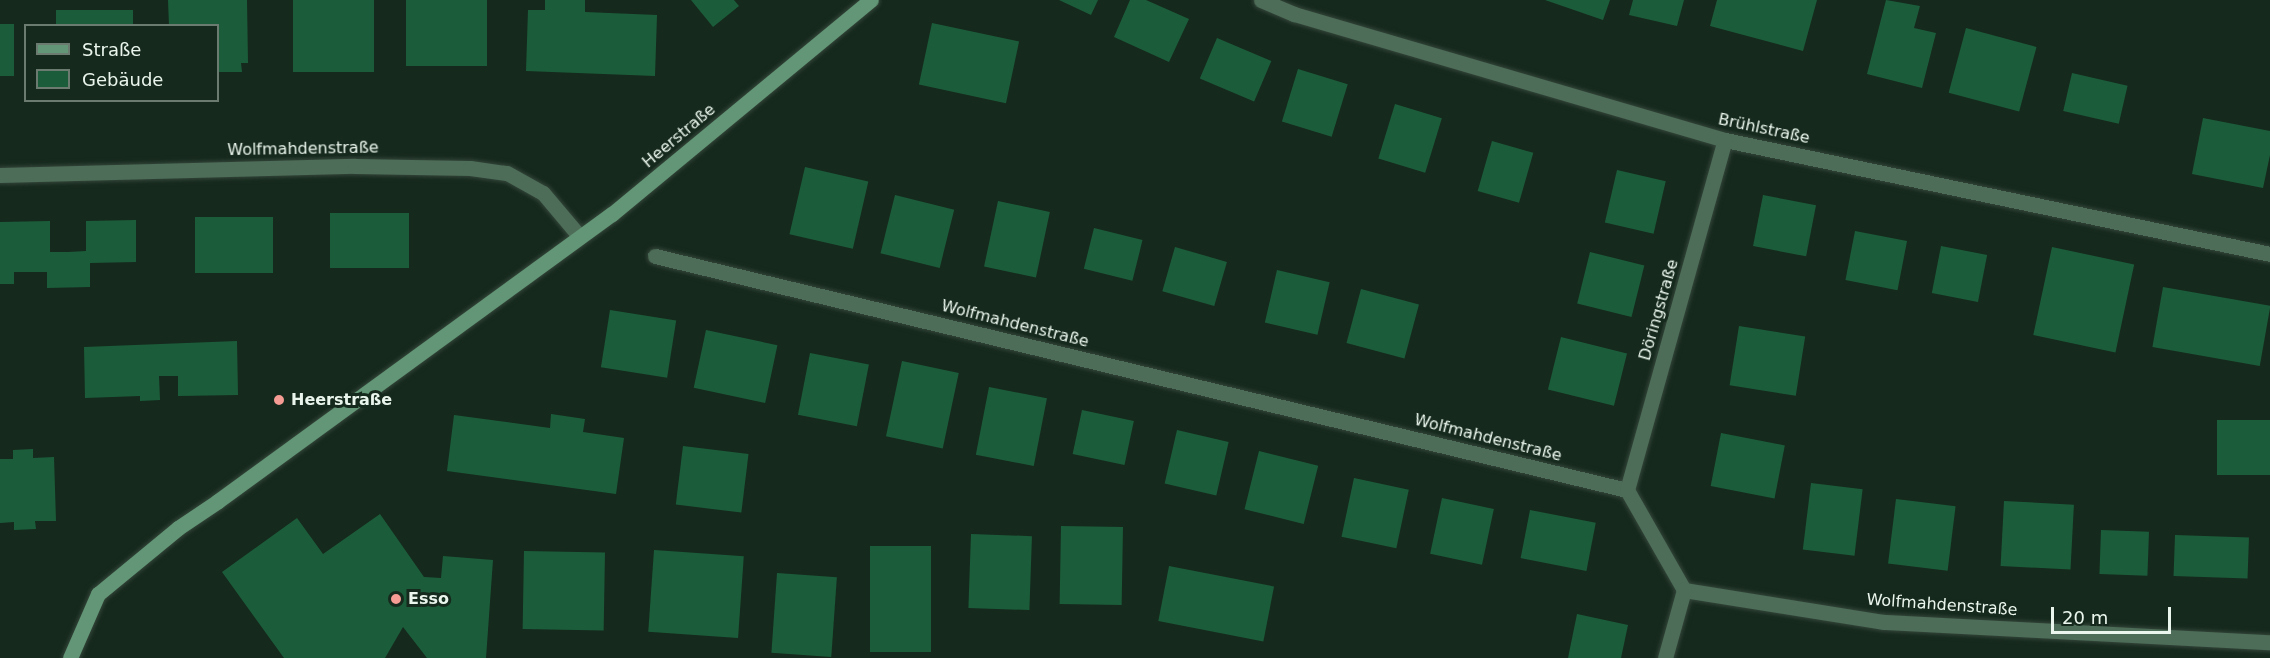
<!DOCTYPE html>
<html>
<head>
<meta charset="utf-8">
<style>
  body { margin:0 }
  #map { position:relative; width:2270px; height:658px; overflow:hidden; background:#16291d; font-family:"DejaVu Sans",sans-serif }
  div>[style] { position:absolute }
  .building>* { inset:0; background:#1b5d3a; transform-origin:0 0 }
  .roads { filter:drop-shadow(0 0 2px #34463a) drop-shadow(0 0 2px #34463a) }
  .street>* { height:15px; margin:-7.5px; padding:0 7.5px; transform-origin:7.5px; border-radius:7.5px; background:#4d6d58 }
  .secondary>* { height:15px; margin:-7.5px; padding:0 7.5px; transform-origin:7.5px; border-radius:7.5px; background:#629676 }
  .dots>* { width:16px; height:16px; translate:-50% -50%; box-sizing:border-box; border:3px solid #16291d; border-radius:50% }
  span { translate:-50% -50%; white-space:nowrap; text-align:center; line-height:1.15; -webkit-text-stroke:6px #16291d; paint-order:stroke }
  .street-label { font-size:16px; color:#eaf6ed }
  .poi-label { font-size:16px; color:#eaf6ed; font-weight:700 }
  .left { translate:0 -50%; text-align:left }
  .legend { position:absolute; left:24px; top:24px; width:195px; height:78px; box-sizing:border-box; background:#16291d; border:2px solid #6b7b70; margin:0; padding:8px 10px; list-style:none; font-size:18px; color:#eaf6ed }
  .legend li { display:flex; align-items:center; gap:12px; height:30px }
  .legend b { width:30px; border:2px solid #6b7b70 }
  .scale { position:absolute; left:2051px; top:607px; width:120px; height:27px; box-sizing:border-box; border:3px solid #eaf6ed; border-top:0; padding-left:8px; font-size:18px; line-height:21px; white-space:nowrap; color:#eaf6ed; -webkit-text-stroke:4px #16291d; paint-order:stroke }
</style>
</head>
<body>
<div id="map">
  <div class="building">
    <div style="clip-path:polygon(168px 0,247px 0,248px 63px,241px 63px,242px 72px,218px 72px,218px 26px,169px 26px)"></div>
    <div style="left:293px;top:0;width:81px;height:72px"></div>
    <div style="left:406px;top:0;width:81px;height:66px"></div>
    <div style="clip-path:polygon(545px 0,585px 0,585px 12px,657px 15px,655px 76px,526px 71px,528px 10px,545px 10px)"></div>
    <div style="clip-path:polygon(691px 0,734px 0,739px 6px,713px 27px)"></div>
    <div style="clip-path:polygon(1059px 0,1098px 0,1091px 15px)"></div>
    <div style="clip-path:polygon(1130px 0,1146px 0,1189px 19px,1169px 62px,1114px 37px)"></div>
    <div style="clip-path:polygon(1545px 0,1610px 0,1603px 20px)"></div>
    <div style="clip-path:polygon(1633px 0,1684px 0,1677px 26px,1629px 15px)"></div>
    <div style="clip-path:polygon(1717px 0,1817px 0,1803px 51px,1710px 26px)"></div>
    <div style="clip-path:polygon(1886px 0,1920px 6px,1914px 28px,1936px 33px,1922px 88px,1867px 74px)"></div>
    <div style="left:133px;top:10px;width:16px;height:77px;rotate:90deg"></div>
    <div style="left:932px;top:23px;width:89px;height:63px;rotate:12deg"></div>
    <div style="left:0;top:24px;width:14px;height:52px"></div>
    <div style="left:1966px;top:28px;width:73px;height:67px;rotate:15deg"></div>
    <div style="left:1217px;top:38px;width:59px;height:44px;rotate:23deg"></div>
    <div style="left:1298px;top:69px;width:52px;height:55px;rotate:17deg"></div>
    <div style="left:2072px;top:73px;width:57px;height:39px;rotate:13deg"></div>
    <div style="left:1395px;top:104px;width:49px;height:57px;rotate:17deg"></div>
    <div style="clip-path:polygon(2203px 118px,2270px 131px,2270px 155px,2263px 188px,2192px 174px)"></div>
    <div style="left:1492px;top:141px;width:43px;height:52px;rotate:16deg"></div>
    <div style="left:805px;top:167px;width:65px;height:69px;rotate:13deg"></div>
    <div style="left:1617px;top:170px;width:50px;height:54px;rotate:13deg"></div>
    <div style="left:895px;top:195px;width:61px;height:60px;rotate:14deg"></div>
    <div style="left:1763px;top:195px;width:54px;height:52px;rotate:11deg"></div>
    <div style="left:998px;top:201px;width:53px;height:67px;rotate:12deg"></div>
    <div style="left:330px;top:213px;width:79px;height:55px"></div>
    <div style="left:195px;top:217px;width:78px;height:56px"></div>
    <div style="clip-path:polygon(136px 220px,136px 262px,90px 263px,90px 287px,47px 288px,47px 272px,14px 272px,14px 284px,0 284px,0 222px,50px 221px,50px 252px,68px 252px,86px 251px,86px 221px)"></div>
    <div style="left:1094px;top:228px;width:50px;height:42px;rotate:14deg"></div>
    <div style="left:1855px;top:231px;width:53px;height:50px;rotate:11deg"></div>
    <div style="left:1941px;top:246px;width:47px;height:48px;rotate:11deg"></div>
    <div style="left:1175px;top:247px;width:54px;height:46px;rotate:16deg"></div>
    <div style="left:2052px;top:247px;width:84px;height:90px;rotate:12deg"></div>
    <div style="left:1590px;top:252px;width:56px;height:53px;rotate:14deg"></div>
    <div style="left:1277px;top:270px;width:54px;height:54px;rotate:13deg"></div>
    <div style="left:2163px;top:287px;width:109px;height:61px;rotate:10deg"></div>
    <div style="left:1361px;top:289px;width:60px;height:56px;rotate:15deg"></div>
    <div style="left:610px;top:310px;width:67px;height:58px;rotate:9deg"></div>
    <div style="left:1739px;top:326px;width:67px;height:60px;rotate:9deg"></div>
    <div style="left:706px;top:330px;width:73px;height:59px;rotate:12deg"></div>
    <div style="left:1561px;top:337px;width:68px;height:54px;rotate:14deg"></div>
    <div style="clip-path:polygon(237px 341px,238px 395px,178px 396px,178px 376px,159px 376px,160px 400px,140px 401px,140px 396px,85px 398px,84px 347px)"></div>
    <div style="left:810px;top:353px;width:60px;height:63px;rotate:11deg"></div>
    <div style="left:902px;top:361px;width:58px;height:77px;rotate:12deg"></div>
    <div style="left:989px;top:387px;width:59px;height:69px;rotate:11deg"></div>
    <div style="left:1082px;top:410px;width:53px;height:45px;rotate:12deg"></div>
    <div style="clip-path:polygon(551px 414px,585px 419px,583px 432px,624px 438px,616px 494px,447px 471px,454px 415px,550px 428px)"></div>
    <div style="left:2217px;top:420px;width:53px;height:55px"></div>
    <div style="left:1177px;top:430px;width:53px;height:55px;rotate:13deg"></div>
    <div style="left:1721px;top:433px;width:65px;height:54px;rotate:11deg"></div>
    <div style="left:683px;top:446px;width:66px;height:59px;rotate:7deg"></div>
    <div style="clip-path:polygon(33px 449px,33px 458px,54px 457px,56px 521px,35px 521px,36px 529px,14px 530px,14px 522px,0 523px,0 459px,13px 459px,13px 450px)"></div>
    <div style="left:1259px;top:451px;width:61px;height:60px;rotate:14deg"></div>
    <div style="left:1354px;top:478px;width:56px;height:60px;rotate:12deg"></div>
    <div style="left:1811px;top:483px;width:52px;height:67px;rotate:7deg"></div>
    <div style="left:1442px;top:498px;width:53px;height:57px;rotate:12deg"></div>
    <div style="left:1896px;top:499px;width:60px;height:65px;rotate:7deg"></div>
    <div style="left:2004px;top:501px;width:70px;height:65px;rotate:3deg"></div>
    <div style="left:1530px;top:510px;width:67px;height:49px;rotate:11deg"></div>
    <div style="clip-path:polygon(380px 514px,424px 577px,441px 578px,443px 556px,493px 560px,486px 658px,427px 658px,403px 627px,385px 658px,284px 658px,222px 572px,297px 518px,323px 554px)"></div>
    <div style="left:1061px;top:526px;width:62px;height:78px;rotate:1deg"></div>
    <div style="left:2101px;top:530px;width:48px;height:44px;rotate:2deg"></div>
    <div style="left:971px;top:534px;width:61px;height:74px;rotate:2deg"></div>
    <div style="left:2175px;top:535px;width:74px;height:41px;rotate:2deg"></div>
    <div style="left:870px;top:546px;width:61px;height:106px"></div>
    <div style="left:654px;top:550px;width:90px;height:82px;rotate:4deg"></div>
    <div style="left:524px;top:551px;width:81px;height:78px;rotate:1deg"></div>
    <div style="left:1169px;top:566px;width:107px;height:56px;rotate:11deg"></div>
    <div style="left:777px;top:573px;width:60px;height:80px;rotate:4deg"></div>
    <div style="clip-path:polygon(1577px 614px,1628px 625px,1621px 658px,1568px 658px)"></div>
  </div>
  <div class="roads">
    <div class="street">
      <div style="left:1261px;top:0;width:36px;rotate:23deg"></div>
      <div style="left:1294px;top:14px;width:449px;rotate:16.3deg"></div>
      <div style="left:1725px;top:140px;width:557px;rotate:11.81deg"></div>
      <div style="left:0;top:175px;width:355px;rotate:-1.5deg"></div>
      <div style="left:355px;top:166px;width:115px;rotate:1deg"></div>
      <div style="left:470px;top:168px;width:37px;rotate:8deg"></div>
      <div style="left:507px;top:173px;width:41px;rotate:29.1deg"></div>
      <div style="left:543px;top:193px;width:57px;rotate:49.9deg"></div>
      <div style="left:655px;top:256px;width:1000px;rotate:13.54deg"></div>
      <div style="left:1627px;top:490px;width:115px;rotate:60.3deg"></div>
      <div style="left:1684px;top:590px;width:203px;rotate:9.1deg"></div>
      <div style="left:1884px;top:622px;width:387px;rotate:3deg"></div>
      <div style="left:1627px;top:490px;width:363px;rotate:-74.4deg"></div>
      <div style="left:1665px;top:658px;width:71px;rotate:-74.4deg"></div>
    </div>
    <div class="secondary">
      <div style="left:70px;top:658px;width:70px;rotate:-66.4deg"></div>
      <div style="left:98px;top:594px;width:104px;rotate:-39.5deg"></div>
      <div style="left:178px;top:528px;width:48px;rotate:-34deg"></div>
      <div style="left:218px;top:501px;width:487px;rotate:-36.1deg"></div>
      <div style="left:612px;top:214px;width:336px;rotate:-39.6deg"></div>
    </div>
  </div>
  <div class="dots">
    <div style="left:279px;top:400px;background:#f59c94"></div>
    <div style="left:396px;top:599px;background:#f59c94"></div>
  </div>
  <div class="street-label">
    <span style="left:1764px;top:129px;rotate:12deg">Brühlstraße</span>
    <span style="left:679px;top:136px;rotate:-40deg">Heerstraße</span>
    <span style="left:303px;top:149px;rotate:-1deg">Wolfmahdenstraße</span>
    <span style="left:1659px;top:310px;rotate:-74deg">Döringstraße</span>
    <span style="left:1015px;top:324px;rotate:14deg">Wolfmahdenstraße</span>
    <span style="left:1488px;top:438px;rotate:14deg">Wolfmahdenstraße</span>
    <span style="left:1942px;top:605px;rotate:4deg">Wolfmahdenstraße</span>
  </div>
  <div class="poi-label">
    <span class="left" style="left:291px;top:400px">Heerstraße</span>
    <span class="left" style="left:408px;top:599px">Esso</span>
  </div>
  <ul class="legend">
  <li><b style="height:8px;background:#629676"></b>Straße</li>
  <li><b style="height:16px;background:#1b5d3a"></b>Gebäude</li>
  </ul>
  <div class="scale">20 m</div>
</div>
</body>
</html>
